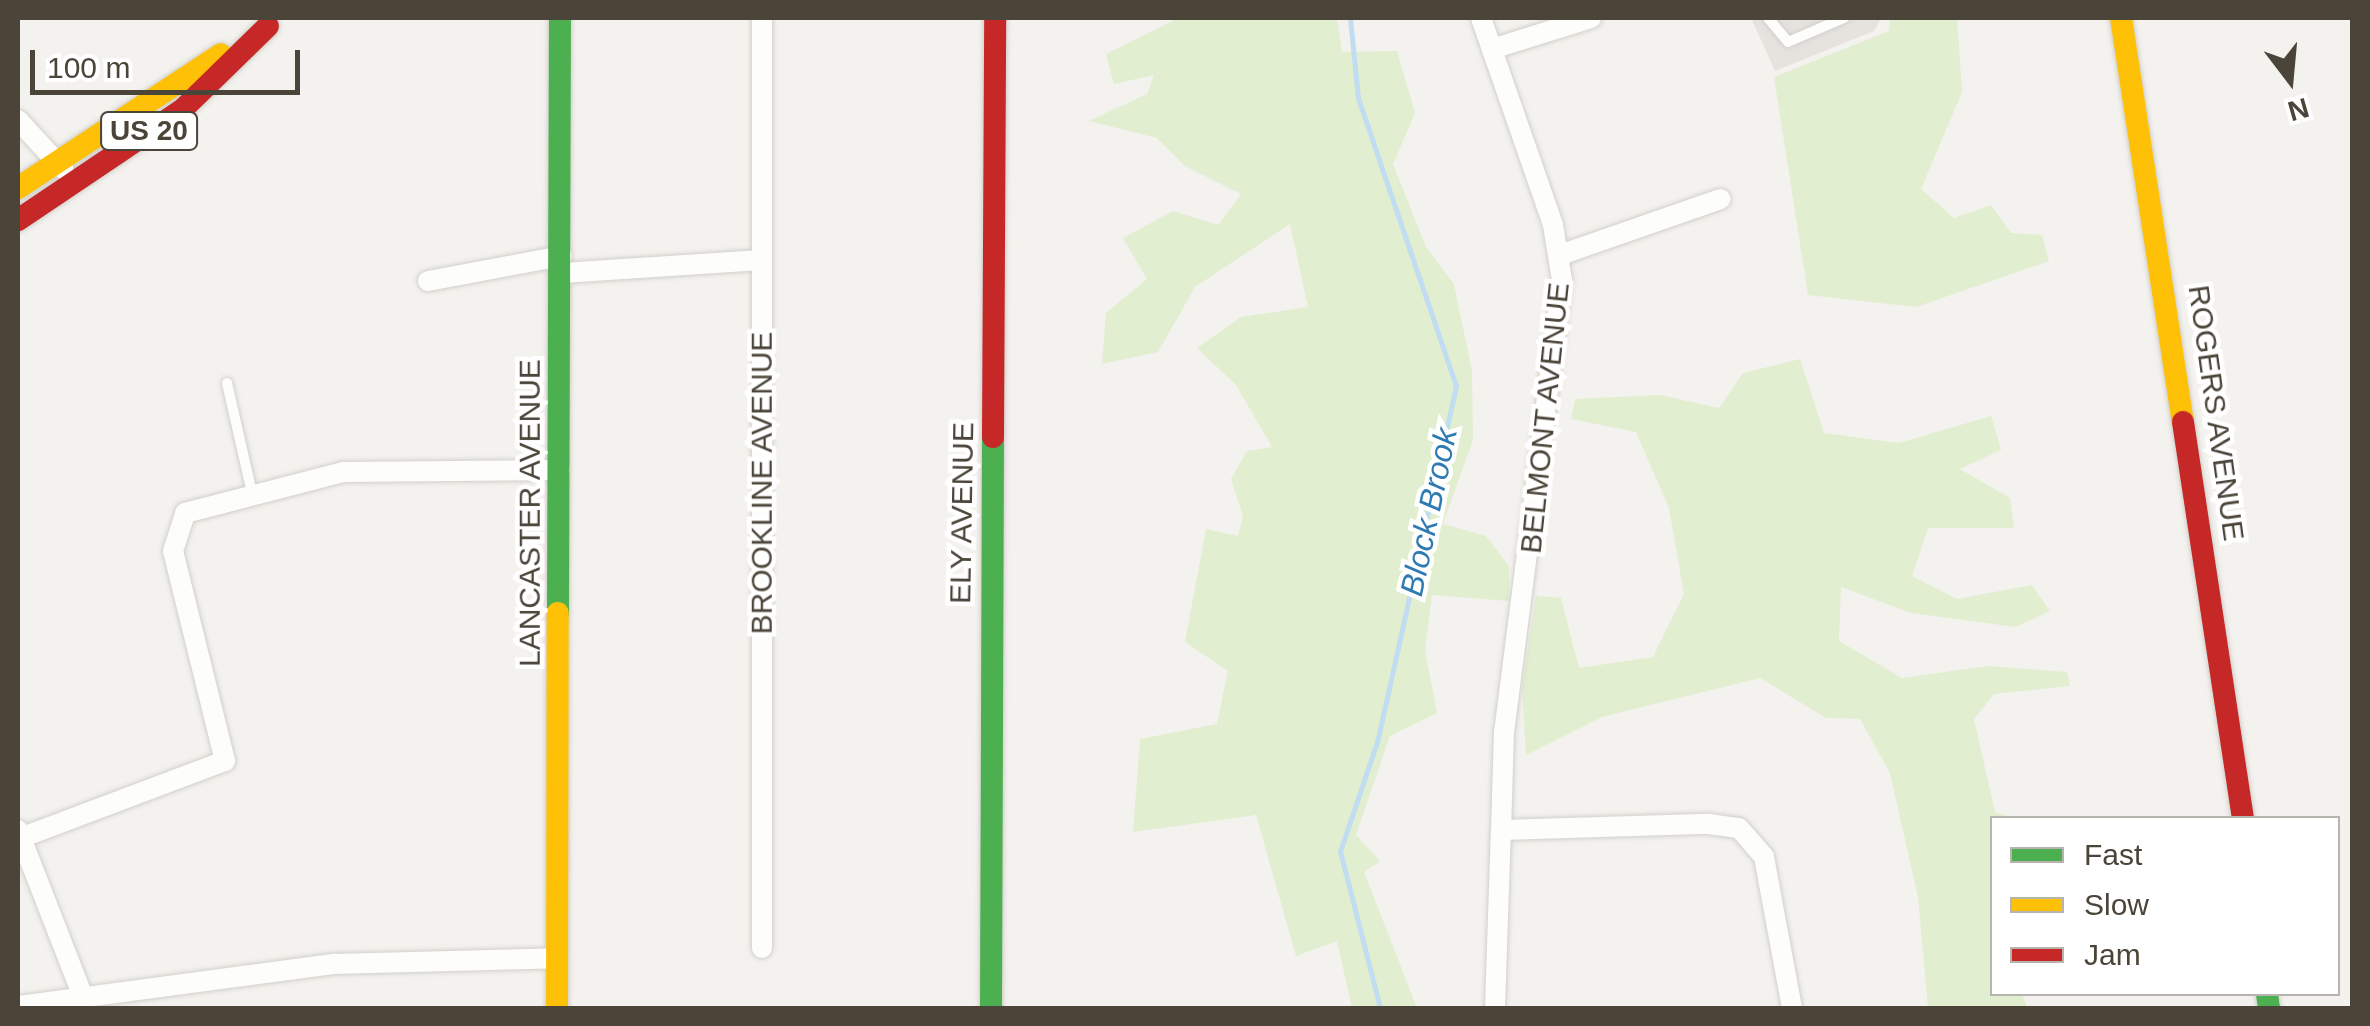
<!DOCTYPE html>
<html>
<head>
<meta charset="utf-8">
<style>
  body { margin:0 }
  #map { position:relative; width:2370px; height:1026px; overflow:hidden; background:#f4f2ee; font-family:Arial,sans-serif }
  div>[style] { position:absolute }
  .green>* { inset:0; background:#e1eecf }
  .parking>* { inset:0; background:#e6e3df }
  .stream>* { height:5px; margin:-2.5px; padding:0 2.5px; transform-origin:2.5px; border-radius:2.5px; background:#c0ddf1 }
  .roads { filter:drop-shadow(0 0 2px #d2d0cb) drop-shadow(0 0 2px #d2d0cb) }
  .lane>* { height:10px; margin:-5px; padding:0 5px; transform-origin:5px; border-radius:5px; background:#fdfdfc }
  .street>* { height:20px; margin:-10px; padding:0 10px; transform-origin:10px; border-radius:10px; background:#fdfdfc }
  .fast>* { height:22px; margin:-11px; padding:0 11px; transform-origin:11px; border-radius:11px; background:#4caf50 }
  .slow>* { height:22px; margin:-11px; padding:0 11px; transform-origin:11px; border-radius:11px; background:#ffc107 }
  .jam>* { height:22px; margin:-11px; padding:0 11px; transform-origin:11px; border-radius:11px; background:#c62828 }
  span { translate:-50% -50%; white-space:nowrap; text-align:center; line-height:1.15; -webkit-text-stroke:9px #fff; paint-order:stroke }
  .shield-label span { padding:2px 8px; background:#fff; border:2px solid; border-radius:8px; -webkit-text-stroke-width:0 }
  .shield-label { font-size:28px; color:#4b4439; font-weight:700 }
  .street-label { font-size:30px; color:#4b4439 }
  .water-label { font-size:32px; color:#2e7ab2; font-style:italic }
  .frame { position:absolute; inset:0; border:20px solid #4b4439; pointer-events:none }
  .legend { position:absolute; left:1990px; top:816px; width:350px; height:180px; box-sizing:border-box; background:#fff; border:2px solid #b7b4b0; margin:0; padding:12px 18px; list-style:none; font-size:30px; color:#4b4439 }
  .legend li { display:flex; align-items:center; gap:20px; height:50px }
  .legend b { width:50px; border:2px solid #b7b4b0 }
  .north { position:absolute; left:2240px; top:30px; width:100px; height:100px; -webkit-text-stroke:8px #fff; paint-order:stroke; rotate:164deg; font-size:28px; font-weight:700; line-height:40px; text-align:center; color:#4b4439 }
  .north::after { content:''; display:block; margin:auto; width:35px; height:45px; background:#4b4439; clip-path:polygon(50% 0,100% 100%,50% 72%,0 100%) }
  .scale { position:absolute; left:30px; top:50px; width:270px; height:45px; box-sizing:border-box; border:5px solid #4b4439; border-top:0; padding-left:12px; font-size:30px; line-height:35px; white-space:nowrap; color:#4b4439; -webkit-text-stroke:8px #fff; paint-order:stroke }
</style>
</head>
<body>
<div id="map">
  <div class="green">
    <div style="clip-path:polygon(1179px 18px,1337px 18px,1342px 52px,1397px 51px,1415px 113px,1393px 164px,1426px 247px,1454px 284px,1472px 371px,1473px 440px,1443px 524px,1486px 536px,1509px 566px,1509px 601px,1432px 595px,1425px 651px,1437px 713px,1390px 736px,1356px 835px,1380px 861px,1364px 872px,1417px 1008px,1352px 1008px,1337px 941px,1296px 956px,1256px 815px,1133px 832px,1140px 739px,1217px 724px,1228px 671px,1185px 642px,1206px 529px,1238px 536px,1243px 516px,1231px 479px,1247px 451px,1272px 447px,1236px 385px,1197px 348px,1241px 317px,1308px 307px,1290px 224px,1195px 287px,1158px 352px,1102px 364px,1106px 313px,1147px 279px,1123px 238px,1173px 211px,1218px 225px,1241px 194px,1185px 166px,1157px 138px,1089px 121px,1147px 94px,1154px 75px,1114px 84px,1106px 54px)"></div>
    <div style="clip-path:polygon(1890px 18px,1957px 18px,1962px 92px,1921px 189px,1954px 218px,1991px 205px,2011px 233px,2042px 235px,2049px 261px,1916px 307px,1808px 295px,1774px 77px,1889px 31px)"></div>
    <div style="clip-path:polygon(1800px 359px,1824px 433px,1899px 443px,1991px 416px,2001px 450px,1960px 469px,2010px 498px,2014px 528px,1928px 528px,1912px 576px,1957px 599px,2032px 585px,2050px 611px,2016px 627px,1911px 613px,1841px 587px,1839px 641px,1902px 678px,1988px 666px,2067px 672px,2070px 686px,1994px 694px,1974px 719px,1995px 812px,2014px 818px,1992px 818px,1992px 994px,2022px 994px,2027px 1008px,1928px 1008px,1918px 897px,1890px 773px,1860px 719px,1826px 718px,1760px 678px,1602px 717px,1526px 755px,1522px 689px,1536px 596px,1561px 598px,1579px 668px,1653px 657px,1684px 594px,1669px 508px,1636px 432px,1571px 419px,1575px 399px,1660px 395px,1719px 408px,1743px 373px)"></div>
  </div>
  <div class="parking">
    <div style="clip-path:polygon(1751px 18px,1881px 18px,1874px 31px,1775px 71px)"></div>
  </div>
  <div class="stream">
    <div style="left:1350px;top:18px;width:80px;rotate:84.3deg"></div>
    <div style="left:1358px;top:98px;width:304px;rotate:71.2deg"></div>
    <div style="left:1456px;top:386px;width:362px;rotate:102.5deg"></div>
    <div style="left:1378px;top:739px;width:118px;rotate:108.7deg"></div>
    <div style="left:1340px;top:851px;width:162px;rotate:75.7deg"></div>
  </div>
  <div class="roads">
    <div class="lane">
      <div style="left:1768px;top:18px;width:31px;rotate:50deg"></div>
      <div style="left:1788px;top:42px;width:61px;rotate:-23.2deg"></div>
      <div style="left:227px;top:383px;width:113px;rotate:77.2deg"></div>
    </div>
    <div class="street">
      <div style="left:1481px;top:18px;width:219px;rotate:70.8deg"></div>
      <div style="left:1553px;top:225px;width:56px;rotate:80.7deg"></div>
      <div style="left:1562px;top:280px;width:455px;rotate:97.3deg"></div>
      <div style="left:1504px;top:731px;width:99px;rotate:91.7deg"></div>
      <div style="left:1492px;top:49px;width:104px;rotate:-17.4deg"></div>
      <div style="left:18px;top:120px;width:67px;rotate:47.4deg"></div>
      <div style="left:1560px;top:255px;width:170px;rotate:-19.2deg"></div>
      <div style="left:562px;top:273px;width:200px;rotate:-3.7deg"></div>
      <div style="left:428px;top:281px;width:136px;rotate:-10.6deg"></div>
      <div style="left:18px;top:830px;width:179px;rotate:68.7deg"></div>
      <div style="left:20px;top:838px;width:219px;rotate:-20.6deg"></div>
      <div style="left:225px;top:761px;width:216px;rotate:-103.9deg"></div>
      <div style="left:173px;top:551px;width:40px;rotate:-72deg"></div>
      <div style="left:185px;top:513px;width:164px;rotate:-14.5deg"></div>
      <div style="left:344px;top:472px;width:216px;rotate:-0.5deg"></div>
      <div style="left:762px;top:948px;width:930px;rotate:-90deg"></div>
      <div style="left:18px;top:1006px;width:319px;rotate:-7.6deg"></div>
      <div style="left:334px;top:964px;width:223px;rotate:-1.5deg"></div>
      <div style="left:1495px;top:1008px;width:178px;rotate:-88.1deg"></div>
      <div style="left:1501px;top:830px;width:208px;rotate:-1.7deg"></div>
      <div style="left:1709px;top:824px;width:30px;rotate:8deg"></div>
      <div style="left:1739px;top:828px;width:38px;rotate:49deg"></div>
      <div style="left:1764px;top:857px;width:154px;rotate:79.5deg"></div>
    </div>
    <div class="fast">
      <div style="left:558px;top:613px;width:595px;rotate:-89.81deg"></div>
      <div style="left:2267px;top:994px;width:14px;rotate:82deg"></div>
      <div style="left:991px;top:1008px;width:571px;rotate:-89.8deg"></div>
    </div>
    <div class="slow">
      <div style="left:2121px;top:18px;width:409px;rotate:81.3deg"></div>
      <div style="left:18px;top:188px;width:243px;rotate:-33.4deg"></div>
      <div style="left:557px;top:1008px;width:395px;rotate:-89.9deg"></div>
    </div>
    <div class="jam">
      <div style="left:18px;top:220px;width:197px;rotate:-33.9deg"></div>
      <div style="left:182px;top:110px;width:120px;rotate:-44.3deg"></div>
      <div style="left:2183px;top:422px;width:401px;rotate:81.4deg"></div>
      <div style="left:993px;top:437px;width:419px;rotate:-89.7deg"></div>
    </div>
  </div>
  <div class="shield-label">
    <span style="left:149px;top:131px">US 20</span>
  </div>
  <div class="street-label">
    <span style="left:2216px;top:413px;rotate:82deg">ROGERS AVENUE</span>
    <span style="left:1545px;top:418px;rotate:-84deg">BELMONT AVENUE</span>
    <span style="left:762px;top:483px;rotate:-90deg">BROOKLINE AVENUE</span>
    <span style="left:530px;top:513px;rotate:-90deg">LANCASTER AVENUE</span>
    <span style="left:962px;top:513px;rotate:-89deg">ELY AVENUE</span>
  </div>
  <div class="water-label">
    <span style="left:1429px;top:512px;rotate:-78deg">Block Brook</span>
  </div>
  <div class="frame"></div>
  <ul class="legend">
  <li><b style="height:12px;background:#4caf50"></b>Fast</li>
  <li><b style="height:12px;background:#ffc107"></b>Slow</li>
  <li><b style="height:12px;background:#c62828"></b>Jam</li>
  </ul>
  <div class="north">N</div>
  <div class="scale">100 m</div>
</div>
</body>
</html>
